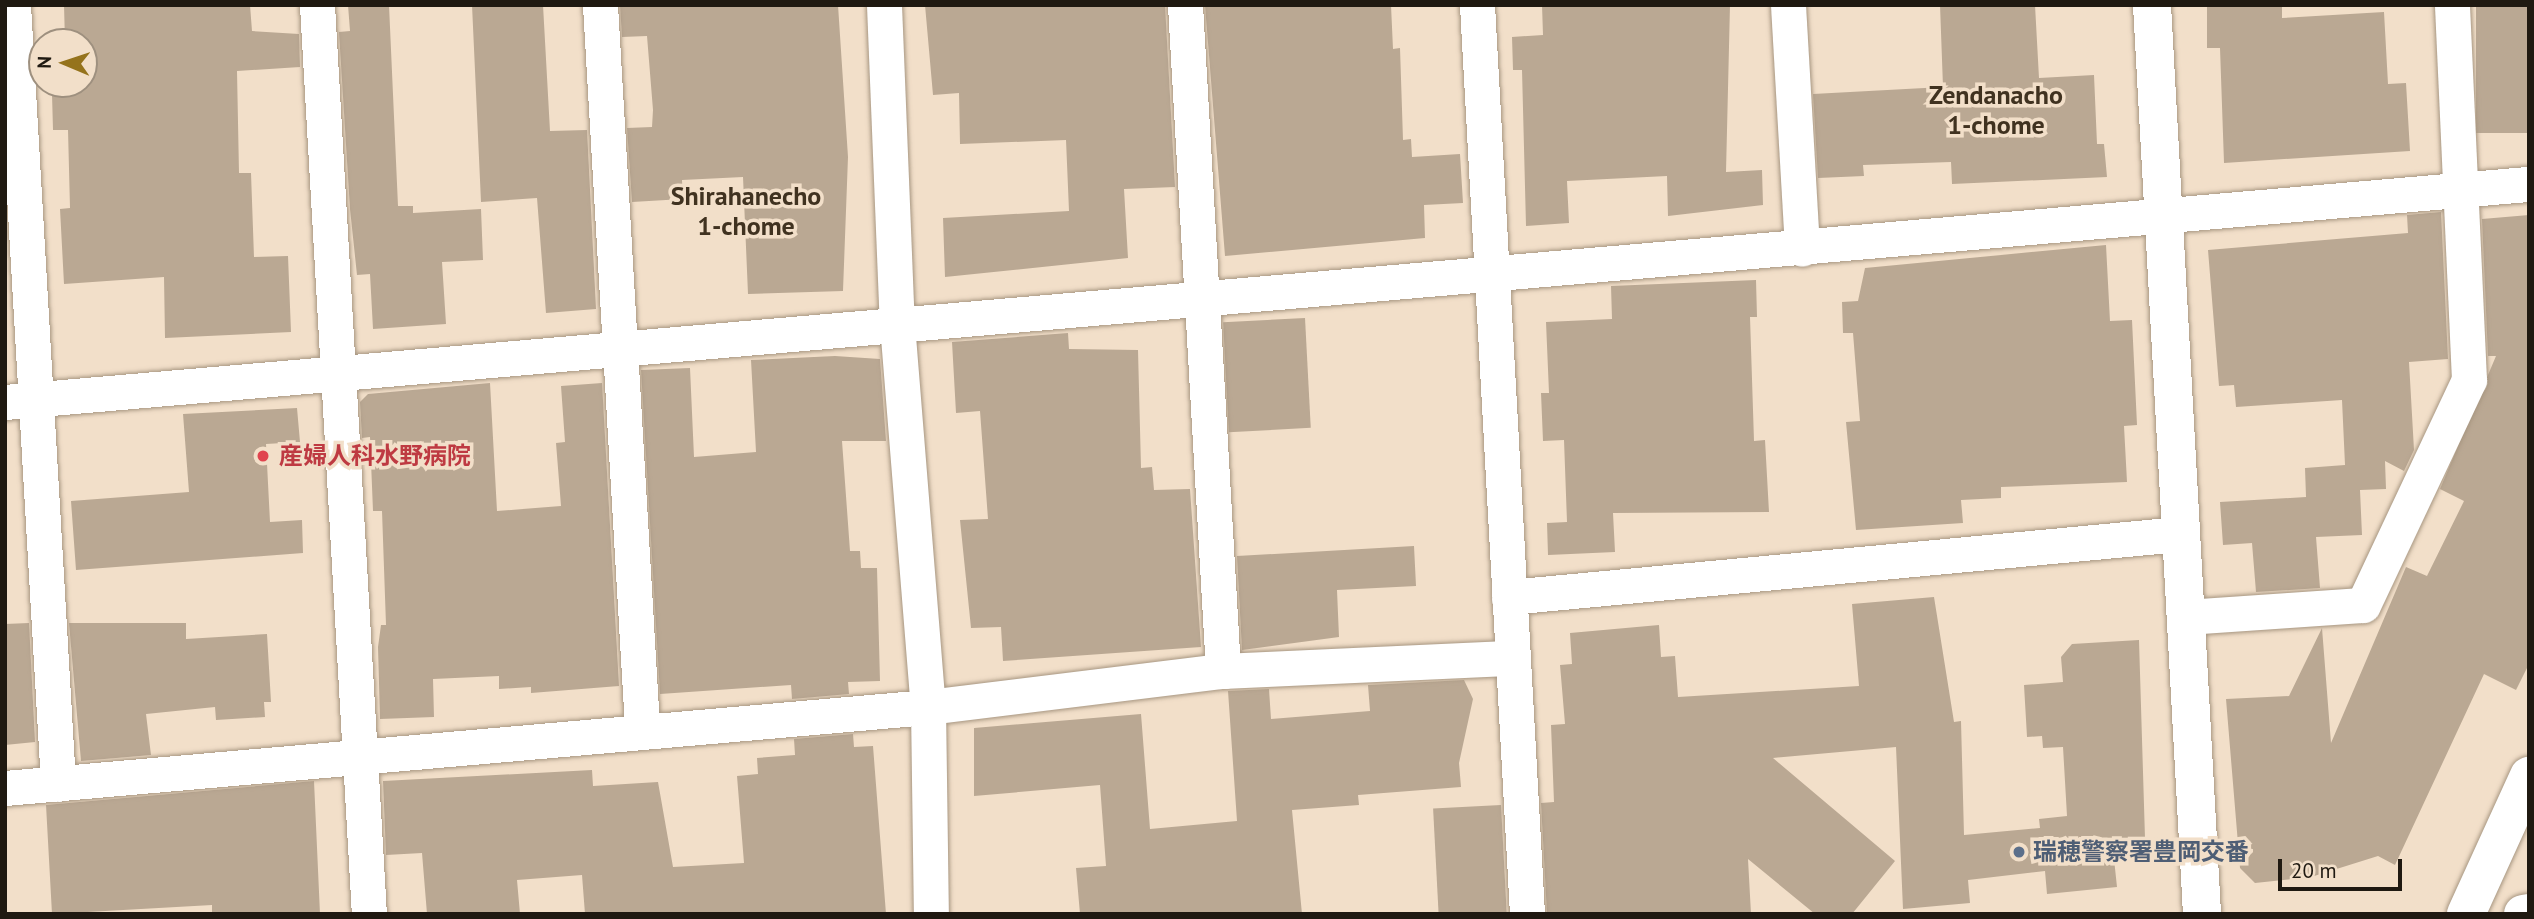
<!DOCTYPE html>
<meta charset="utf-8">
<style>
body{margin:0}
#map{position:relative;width:2534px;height:919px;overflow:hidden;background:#f2dfc9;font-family:"PT Sans","Noto Sans JP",sans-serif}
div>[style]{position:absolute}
.building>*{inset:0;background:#baa893;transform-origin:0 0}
.roads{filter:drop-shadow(0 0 2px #a79681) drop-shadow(0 0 2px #a79681)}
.street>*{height:35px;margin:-17.5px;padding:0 17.5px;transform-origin:17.5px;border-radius:17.5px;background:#fff}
.secondary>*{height:38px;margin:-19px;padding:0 19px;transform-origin:19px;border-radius:19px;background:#fff}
.primary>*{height:38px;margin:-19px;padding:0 19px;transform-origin:19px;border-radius:19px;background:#fff}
.dots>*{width:19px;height:19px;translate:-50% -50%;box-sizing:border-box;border:4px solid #f2dfc9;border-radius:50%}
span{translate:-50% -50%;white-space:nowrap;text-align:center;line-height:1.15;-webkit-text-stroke:7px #f2dfc9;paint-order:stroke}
.health-label{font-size:24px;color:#be3a42;font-weight:700}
.left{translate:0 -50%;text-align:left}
.service-label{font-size:24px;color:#4e5e75;font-weight:700}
.neighbourhood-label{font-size:26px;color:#403220;font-weight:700}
.frame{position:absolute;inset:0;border:7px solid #1f1911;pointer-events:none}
.north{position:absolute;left:28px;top:28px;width:70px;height:70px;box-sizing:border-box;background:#f2dfc9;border:2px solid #9e907f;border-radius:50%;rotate:272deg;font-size:19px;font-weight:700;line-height:28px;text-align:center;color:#1f1911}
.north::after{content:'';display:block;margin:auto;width:24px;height:32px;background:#95731c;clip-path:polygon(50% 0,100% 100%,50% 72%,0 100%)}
.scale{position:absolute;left:2278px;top:859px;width:124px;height:32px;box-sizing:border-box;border:4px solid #1f1911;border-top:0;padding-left:9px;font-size:21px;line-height:24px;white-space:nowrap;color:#1f1911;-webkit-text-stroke:5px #f2dfc9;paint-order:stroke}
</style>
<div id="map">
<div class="building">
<i style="clip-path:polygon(64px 5px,250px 5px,252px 31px,299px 34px,300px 67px,237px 71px,239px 173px,251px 173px,254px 257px,288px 256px,291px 332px,165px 338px,164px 277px,64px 284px,60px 209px,70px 208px,68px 130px,53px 130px,52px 94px,66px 94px,66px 84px,84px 84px,84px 42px,65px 42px)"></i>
<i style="clip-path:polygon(348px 5px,389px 5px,398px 206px,413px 206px,413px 213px,481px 209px,483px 260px,442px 262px,446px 324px,373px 329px,370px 274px,357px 275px,350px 209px,339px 32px,350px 31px)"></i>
<i style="clip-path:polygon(472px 5px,543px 5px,550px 131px,587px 130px,596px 309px,546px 313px,537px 198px,481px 202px)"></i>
<i style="clip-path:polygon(620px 5px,838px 5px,848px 157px,843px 291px,748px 294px,743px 177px,682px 180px,683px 199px,632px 202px,627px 128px,652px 127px,653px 110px,647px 36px,622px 37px)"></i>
<i style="clip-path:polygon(925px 5px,1165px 5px,1175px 187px,1124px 189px,1128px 258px,945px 277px,943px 218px,1069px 211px,1066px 140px,960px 144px,959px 93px,933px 95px)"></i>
<i style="clip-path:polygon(1205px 5px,1391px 5px,1393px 49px,1400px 48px,1403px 140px,1411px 139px,1412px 157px,1460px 154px,1463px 203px,1424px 205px,1425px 238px,1225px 256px)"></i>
<i style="clip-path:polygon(1542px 5px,1730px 5px,1726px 172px,1762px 170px,1763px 205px,1668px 216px,1667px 176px,1567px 181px,1569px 223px,1526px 226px,1522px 70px,1513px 70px,1512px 37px,1543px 35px)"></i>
<i style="clip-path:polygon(1940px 5px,2035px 5px,2039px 78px,2094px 75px,2097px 144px,2104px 144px,2107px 177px,1952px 184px,1951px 162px,1863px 165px,1864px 176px,1818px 178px,1813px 94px,1943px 87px)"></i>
<i style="clip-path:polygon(2207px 5px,2282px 5px,2282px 18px,2384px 12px,2388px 84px,2406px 83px,2410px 151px,2224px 163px,2220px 48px,2207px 48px)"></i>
<i style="left:2476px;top:5px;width:53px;height:128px"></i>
<i style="clip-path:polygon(2441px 212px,2448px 359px,2409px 362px,2414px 450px,2404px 471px,2385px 461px,2386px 489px,2360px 490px,2362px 535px,2316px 537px,2320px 588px,2256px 592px,2252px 543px,2223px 545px,2220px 502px,2306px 497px,2305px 468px,2345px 465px,2342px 400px,2236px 407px,2234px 385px,2219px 386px,2208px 250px,2408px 233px,2407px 215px)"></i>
<i style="clip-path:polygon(2529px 215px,2529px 664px,2516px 690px,2484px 674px,2395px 865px,2378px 856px,2311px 877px,2255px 883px,2240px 868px,2226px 699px,2289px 696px,2322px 628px,2331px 743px,2406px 567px,2427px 576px,2464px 501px,2440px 489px,2496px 356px,2488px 356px,2482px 219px)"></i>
<i style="clip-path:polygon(2106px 245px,2110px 321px,2132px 320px,2137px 425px,2124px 426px,2127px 482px,2001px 487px,2001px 498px,1961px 500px,1963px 523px,1856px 530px,1846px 422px,1860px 421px,1853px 333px,1843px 333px,1842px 302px,1858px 301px,1865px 268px)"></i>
<i style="clip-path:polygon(1756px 280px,1757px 317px,1750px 317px,1754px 441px,1765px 440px,1769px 512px,1613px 513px,1615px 552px,1548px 555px,1547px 523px,1567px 522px,1564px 440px,1543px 441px,1541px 393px,1549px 393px,1546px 322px,1612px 319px,1611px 286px)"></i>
<i style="left:1305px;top:318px;width:110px;height:82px;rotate:87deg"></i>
<i style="clip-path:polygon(1068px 333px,1069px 349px,1138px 350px,1141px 468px,1152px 467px,1154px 490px,1190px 489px,1201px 647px,1003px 661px,1001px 627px,971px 628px,960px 520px,988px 519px,980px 411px,956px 413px,952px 342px)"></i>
<i style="clip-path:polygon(835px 356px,880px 359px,886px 441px,842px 441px,850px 551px,860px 551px,861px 568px,877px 568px,880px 681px,848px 682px,849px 694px,792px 699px,791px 685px,660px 694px,641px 370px,690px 368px,694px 457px,756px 452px,751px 360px)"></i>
<i style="clip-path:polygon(490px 383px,497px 511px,561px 506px,556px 443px,565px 442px,561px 386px,602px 383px,619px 686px,531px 693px,531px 687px,499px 689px,499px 676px,433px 679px,434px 717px,380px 719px,378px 647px,381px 625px,386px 625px,382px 511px,373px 511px,370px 437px,362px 438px,360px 402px,368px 394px)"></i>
<i style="clip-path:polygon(297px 408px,300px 442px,266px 444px,270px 522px,302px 520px,303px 553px,76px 570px,71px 501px,189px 492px,183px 414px)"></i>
<i style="clip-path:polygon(1414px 546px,1416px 586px,1337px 590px,1339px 637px,1242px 650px,1237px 556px)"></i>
<i style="clip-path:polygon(1934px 597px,1954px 722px,1961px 721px,1964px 835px,2040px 828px,2039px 819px,2067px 816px,2063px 747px,2043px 748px,2042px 736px,2027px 737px,2024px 685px,2063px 682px,2061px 657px,2072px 644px,2139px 640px,2145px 838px,2112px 840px,2117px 887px,2047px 894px,2045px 871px,1968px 880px,1970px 903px,1903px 909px,1896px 747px,1773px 758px,1895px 861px,1852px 914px,1815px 914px,1748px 859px,1751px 914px,1547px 914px,1541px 803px,1554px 802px,1551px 725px,1565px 724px,1560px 665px,1572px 664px,1570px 633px,1659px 625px,1661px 657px,1675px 656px,1678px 697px,1859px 686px,1852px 604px)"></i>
<i style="clip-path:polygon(29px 623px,35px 742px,5px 745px,5px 624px)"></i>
<i style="clip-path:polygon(69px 623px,186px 623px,186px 639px,267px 634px,271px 702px,264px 702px,265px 717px,216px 720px,215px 707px,146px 714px,151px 755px,81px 761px)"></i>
<i style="clip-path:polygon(1464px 680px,1473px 699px,1459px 763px,1461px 787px,1358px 795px,1359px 805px,1292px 810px,1302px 914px,1080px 914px,1076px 868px,1106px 866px,1100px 785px,974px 796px,974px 728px,1141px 714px,1150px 829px,1237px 821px,1228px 691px,1269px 689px,1271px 719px,1370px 711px,1368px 685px)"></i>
<i style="clip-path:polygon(853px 734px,854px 747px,873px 746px,886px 914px,585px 914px,582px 875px,517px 880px,520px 914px,427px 914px,422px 853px,386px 855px,383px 781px,592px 770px,593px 786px,658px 782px,673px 867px,744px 863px,737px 776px,758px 774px,757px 758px,795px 755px,794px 739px)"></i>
<i style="clip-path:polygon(314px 781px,320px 914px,212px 914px,212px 905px,52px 914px,46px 805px)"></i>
<i style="left:1501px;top:805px;width:109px;height:68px;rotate:87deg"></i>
</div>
<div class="roads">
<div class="street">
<i style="left:13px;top:5px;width:780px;rotate:86.69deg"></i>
<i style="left:317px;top:5px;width:910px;rotate:86.73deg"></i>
<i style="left:600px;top:5px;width:723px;rotate:86.67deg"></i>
<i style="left:884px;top:5px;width:319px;rotate:87.7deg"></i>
<i style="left:897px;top:324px;width:384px;rotate:85.4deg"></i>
<i style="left:928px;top:707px;width:207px;rotate:89.2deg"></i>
<i style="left:1185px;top:5px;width:667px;rotate:86.73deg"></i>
<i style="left:1477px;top:5px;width:910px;rotate:86.85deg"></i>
<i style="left:1788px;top:5px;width:244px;rotate:86.7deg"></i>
<i style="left:5px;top:402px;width:2533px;rotate:-4.94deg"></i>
<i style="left:1509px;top:597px;width:673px;rotate:-5.37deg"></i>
<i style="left:2185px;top:617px;width:178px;rotate:-3.9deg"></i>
<i style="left:2363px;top:605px;width:249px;rotate:-64.8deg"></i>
<i style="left:2469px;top:380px;width:375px;rotate:-92.6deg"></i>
<i style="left:5px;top:788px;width:927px;rotate:-5.02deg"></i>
<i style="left:928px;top:707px;width:297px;rotate:-7deg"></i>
<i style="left:1223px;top:671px;width:289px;rotate:-2.6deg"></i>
</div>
<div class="secondary">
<i style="left:2152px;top:5px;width:910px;rotate:86.85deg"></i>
<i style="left:2466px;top:914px;width:152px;rotate:-65.5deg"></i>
</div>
<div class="primary">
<i style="left:2523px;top:914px;width:6px;rotate:-9deg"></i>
</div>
</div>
<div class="dots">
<i style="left:263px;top:456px;background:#e0444e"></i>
<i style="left:2019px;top:852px;background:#5c6f8a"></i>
</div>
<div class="health-label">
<span class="left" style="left:279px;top:456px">産婦人科水野病院</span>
</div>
<div class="service-label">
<span class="left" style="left:2033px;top:852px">瑞穂警察署豊岡交番</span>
</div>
<div class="neighbourhood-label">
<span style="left:1996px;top:110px">Zendanacho<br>1-chome</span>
<span style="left:746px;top:211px">Shirahanecho<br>1-chome</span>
</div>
<div class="frame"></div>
<div class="north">N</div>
<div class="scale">20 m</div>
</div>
